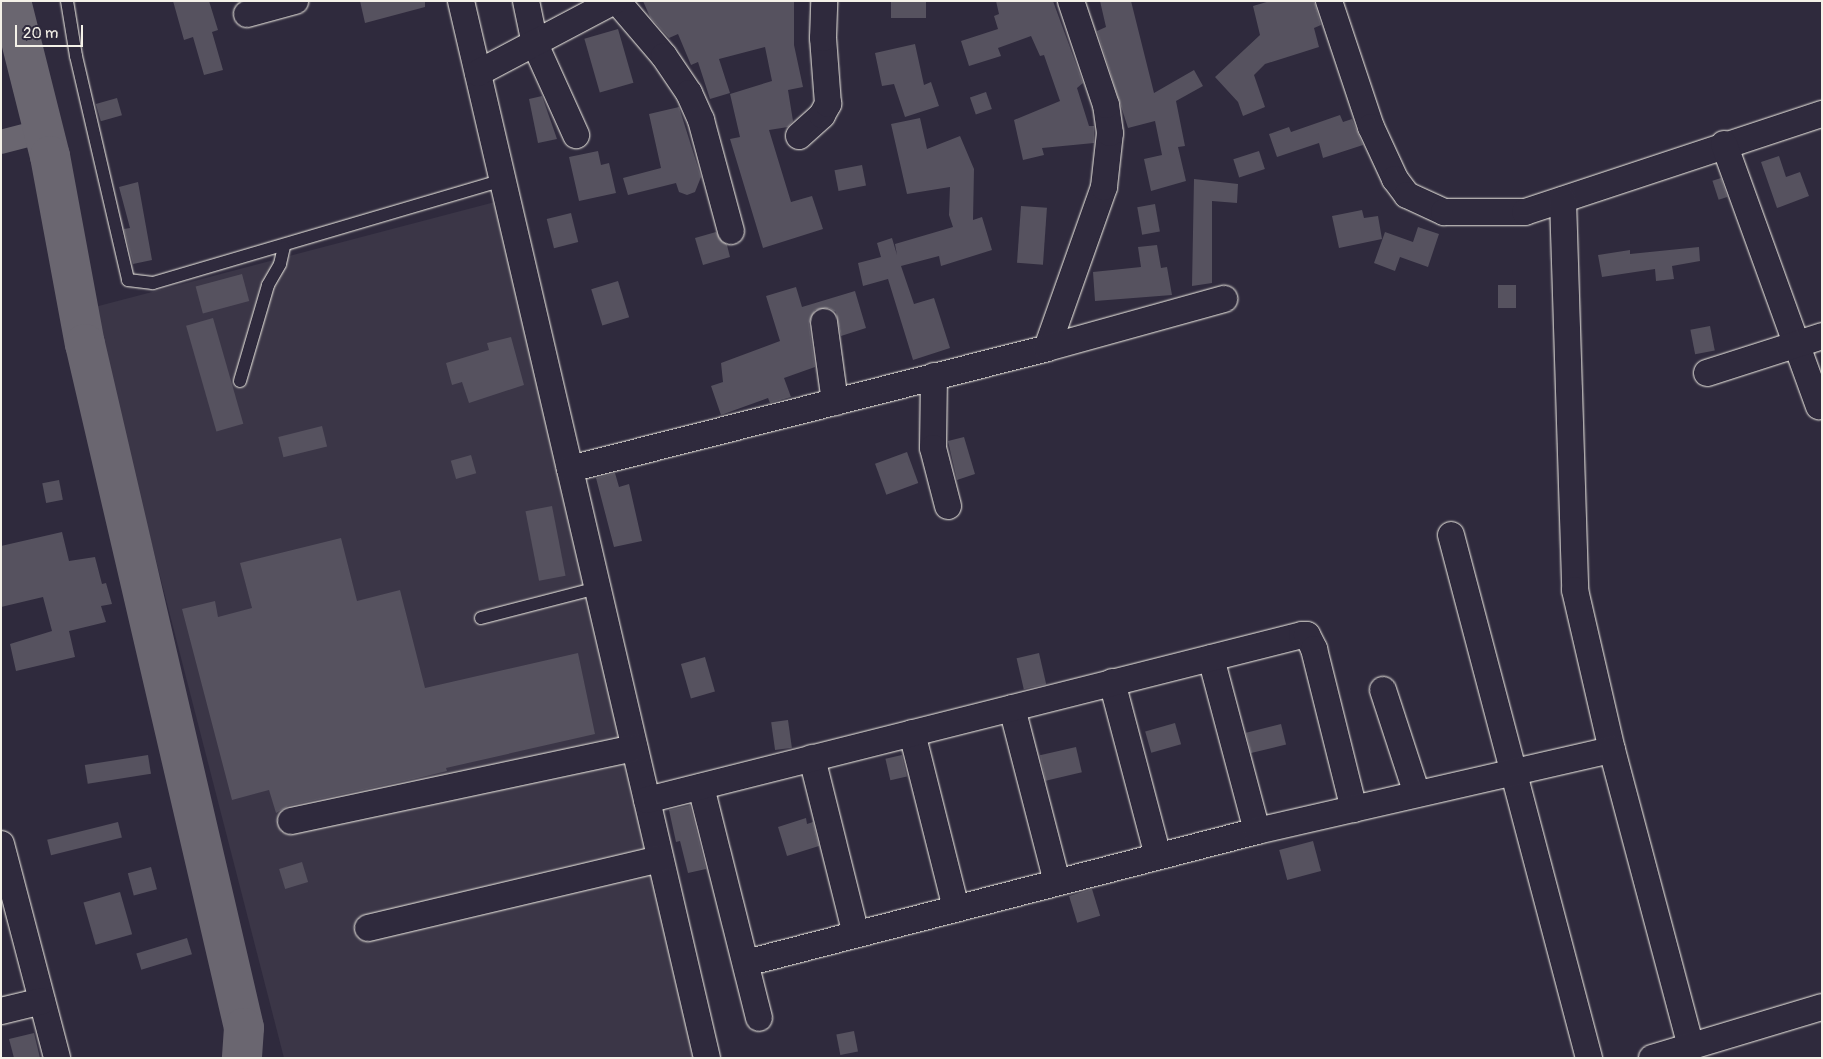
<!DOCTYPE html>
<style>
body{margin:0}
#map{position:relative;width:1823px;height:1059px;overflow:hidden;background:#2f2a3d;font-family:Pangolin,sans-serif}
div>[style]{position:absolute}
.built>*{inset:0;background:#3b3647}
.canal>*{height:24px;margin:-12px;padding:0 12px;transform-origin:12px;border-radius:12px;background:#6a6670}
.river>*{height:40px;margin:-20px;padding:0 20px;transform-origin:20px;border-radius:20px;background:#6a6670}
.building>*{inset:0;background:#56525f;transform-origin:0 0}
.roads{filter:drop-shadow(0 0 1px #f4f1e8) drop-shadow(0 0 1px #f4f1e8)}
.lane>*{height:12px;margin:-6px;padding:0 6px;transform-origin:6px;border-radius:6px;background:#2f2a3d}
.street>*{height:26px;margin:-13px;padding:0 13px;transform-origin:13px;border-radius:13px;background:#2f2a3d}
span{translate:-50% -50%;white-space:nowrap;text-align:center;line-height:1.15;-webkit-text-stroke:4px #2f2a3d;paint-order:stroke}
.frame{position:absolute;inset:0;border:2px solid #f4f1e8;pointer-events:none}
.scale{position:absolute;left:15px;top:25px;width:68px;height:22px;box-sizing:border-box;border:2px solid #f4f1e8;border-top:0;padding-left:6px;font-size:15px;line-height:18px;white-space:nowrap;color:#f4f1e8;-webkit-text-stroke:4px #2f2a3d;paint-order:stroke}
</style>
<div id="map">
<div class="built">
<i style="clip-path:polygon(495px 202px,693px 1058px,284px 1058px,91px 308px)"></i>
</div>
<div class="canal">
<i style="left:1px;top:142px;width:43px;rotate:-14.7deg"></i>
</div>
<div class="river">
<i style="left:11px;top:1px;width:160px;rotate:75.9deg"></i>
<i style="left:50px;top:156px;width:191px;rotate:79.5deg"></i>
<i style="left:85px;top:344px;width:702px;rotate:76.91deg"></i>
<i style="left:244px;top:1028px;width:30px;rotate:94deg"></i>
</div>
<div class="building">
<i style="clip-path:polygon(173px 1px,209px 1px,218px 30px,212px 32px,223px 70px,204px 75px,193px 37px,184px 40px)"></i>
<i style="clip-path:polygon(360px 1px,425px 1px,425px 7px,365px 23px)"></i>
<i style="clip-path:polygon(643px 1px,794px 1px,794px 45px,803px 87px,788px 90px,793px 121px,788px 127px,769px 130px,791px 202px,812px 196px,823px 229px,763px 248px,730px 139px,740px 137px,730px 94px,772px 81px,765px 47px,719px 59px,730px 93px,710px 99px,698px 62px,691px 65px,678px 34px,669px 38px,650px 17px)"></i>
<i style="left:891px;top:1px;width:35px;height:17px"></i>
<i style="clip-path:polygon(996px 1px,1053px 1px,1083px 83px,1077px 88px,1089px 126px,1094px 126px,1094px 143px,1042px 148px,1044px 155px,1023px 160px,1014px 120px,1060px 101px,1044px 55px,1040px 56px,1031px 36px,998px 48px,1001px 56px,969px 66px,961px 41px,998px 29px,994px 16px,999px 14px)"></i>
<i style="clip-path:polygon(1100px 1px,1131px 1px,1154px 93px,1194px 70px,1203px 86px,1176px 101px,1185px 146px,1178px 147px,1186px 181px,1151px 191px,1144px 159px,1162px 155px,1155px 121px,1128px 128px,1097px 31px,1106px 27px)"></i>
<i style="clip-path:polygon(1270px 1px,1314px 1px,1321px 25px,1314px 28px,1319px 47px,1265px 64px,1254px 75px,1265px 107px,1243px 116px,1238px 102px,1215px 77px,1260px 35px,1253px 6px)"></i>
<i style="left:618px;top:29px;width:56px;height:35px;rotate:74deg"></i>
<i style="clip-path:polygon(915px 44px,924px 85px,931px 82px,939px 106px,905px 117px,894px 84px,882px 86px,875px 53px)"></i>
<i style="left:986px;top:92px;width:18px;height:17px;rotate:71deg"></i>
<i style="clip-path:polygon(542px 96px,557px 139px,538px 143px,529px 99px)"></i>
<i style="left:117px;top:98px;width:18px;height:22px;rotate:74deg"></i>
<i style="clip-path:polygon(679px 107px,701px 177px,695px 192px,687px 195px,679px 192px,676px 183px,628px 195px,623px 178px,661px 168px,649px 114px)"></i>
<i style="clip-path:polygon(1340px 115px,1343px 122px,1352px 119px,1363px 145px,1323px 158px,1319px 143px,1277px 157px,1269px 134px,1289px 127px,1291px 132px)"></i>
<i style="clip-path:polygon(920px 118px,927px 149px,960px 136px,974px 169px,973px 220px,982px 217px,992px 250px,941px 266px,939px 256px,901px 266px,914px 304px,934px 298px,950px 348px,913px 360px,888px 279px,863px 286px,858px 263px,881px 257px,877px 243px,892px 238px,897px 255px,895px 244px,953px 227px,949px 215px,950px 187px,907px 194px,891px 124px)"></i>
<i style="clip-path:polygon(598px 151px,601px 165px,609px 163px,616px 193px,579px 201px,569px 157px)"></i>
<i style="left:1259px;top:151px;width:19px;height:27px;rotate:72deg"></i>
<i style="clip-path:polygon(1779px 156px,1786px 177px,1800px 172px,1809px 196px,1777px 208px,1761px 162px)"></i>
<i style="left:862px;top:165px;width:21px;height:28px;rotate:79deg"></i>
<i style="left:1721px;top:178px;width:20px;height:9px;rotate:72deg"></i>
<i style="clip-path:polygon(1194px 179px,1238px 184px,1237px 203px,1212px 201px,1212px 283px,1192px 286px)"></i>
<i style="clip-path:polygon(138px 182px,152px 260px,133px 264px,124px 229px,130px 228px,119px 187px)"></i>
<i style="left:1155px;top:204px;width:28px;height:18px;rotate:80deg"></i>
<i style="left:1021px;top:206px;width:26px;height:57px;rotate:4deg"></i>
<i style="clip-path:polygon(1362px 210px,1364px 218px,1378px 216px,1382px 239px,1339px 248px,1332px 216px)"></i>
<i style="left:571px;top:213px;width:30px;height:25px;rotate:76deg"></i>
<i style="clip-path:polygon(1418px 227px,1439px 234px,1428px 267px,1400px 257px,1395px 271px,1374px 263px,1385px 232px,1413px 242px)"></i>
<i style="clip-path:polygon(716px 232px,727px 245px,730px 257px,703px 265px,695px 238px)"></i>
<i style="clip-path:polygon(1157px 245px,1161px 268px,1167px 267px,1172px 295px,1095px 301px,1093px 272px,1141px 267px,1138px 247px)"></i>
<i style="clip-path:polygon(1699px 247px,1700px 261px,1672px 266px,1674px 279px,1656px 281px,1655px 269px,1602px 277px,1598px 255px,1630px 250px,1630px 254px)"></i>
<i style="left:242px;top:274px;width:28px;height:48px;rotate:75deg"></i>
<i style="left:618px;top:281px;width:38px;height:28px;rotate:73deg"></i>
<i style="left:1498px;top:285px;width:18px;height:23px"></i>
<i style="clip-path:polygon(796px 287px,802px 307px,855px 291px,866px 328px,841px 336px,836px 312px,829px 308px,815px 310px,809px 324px,815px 367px,784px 378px,791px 397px,770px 403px,768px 398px,721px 415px,711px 386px,723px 382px,721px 363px,780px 341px,766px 296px)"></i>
<i style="left:213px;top:318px;width:110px;height:28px;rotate:74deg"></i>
<i style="left:1710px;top:326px;width:25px;height:20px;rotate:79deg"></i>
<i style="clip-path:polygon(511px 337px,524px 385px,469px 403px,462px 382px,452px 385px,446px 363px,489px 350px,487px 343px)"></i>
<i style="left:322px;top:426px;width:21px;height:45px;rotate:76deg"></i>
<i style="clip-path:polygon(964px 437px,975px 474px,957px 480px,948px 441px)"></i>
<i style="left:907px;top:452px;width:33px;height:34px;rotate:70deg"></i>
<i style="left:471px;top:455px;width:19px;height:21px;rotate:74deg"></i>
<i style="clip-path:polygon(615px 473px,619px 487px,629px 484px,642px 541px,614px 547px,596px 478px)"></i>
<i style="left:59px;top:480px;width:20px;height:17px;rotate:79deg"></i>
<i style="left:552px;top:506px;width:71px;height:27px;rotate:79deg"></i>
<i style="clip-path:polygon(62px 532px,69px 561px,95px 557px,102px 584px,106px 583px,112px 604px,101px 606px,106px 622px,69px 631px,75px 657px,16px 671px,10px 644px,52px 631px,43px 597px,1px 607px,1px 546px)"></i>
<i style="clip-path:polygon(341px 538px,357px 601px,400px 590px,425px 688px,578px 653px,595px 734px,446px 768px,447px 771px,414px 779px,288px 806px,276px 813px,269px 790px,232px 800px,182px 609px,215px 601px,218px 617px,252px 608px,240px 563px)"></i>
<i style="left:1039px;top:653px;width:32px;height:23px;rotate:77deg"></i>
<i style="left:705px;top:657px;width:36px;height:25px;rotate:74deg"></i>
<i style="left:788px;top:720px;width:28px;height:17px;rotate:82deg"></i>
<i style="left:1175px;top:723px;width:22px;height:31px;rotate:74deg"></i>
<i style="left:1281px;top:724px;width:21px;height:36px;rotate:76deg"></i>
<i style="left:1076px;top:747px;width:26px;height:37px;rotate:77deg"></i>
<i style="left:148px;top:755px;width:19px;height:64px;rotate:81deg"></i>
<i style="left:902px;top:755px;width:22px;height:17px;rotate:77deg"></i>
<i style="clip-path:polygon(690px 805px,706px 869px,688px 873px,680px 841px,676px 842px,669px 810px)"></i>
<i style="clip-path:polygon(806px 818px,807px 824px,813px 822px,819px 846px,787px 856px,778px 827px)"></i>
<i style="left:118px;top:822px;width:16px;height:73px;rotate:76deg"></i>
<i style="left:1313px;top:841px;width:31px;height:35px;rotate:75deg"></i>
<i style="left:302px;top:862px;width:21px;height:24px;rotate:73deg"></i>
<i style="left:151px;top:867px;width:23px;height:24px;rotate:75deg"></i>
<i style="left:1092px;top:889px;width:28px;height:24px;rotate:73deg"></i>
<i style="left:120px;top:892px;width:44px;height:38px;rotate:74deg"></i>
<i style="left:187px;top:938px;width:17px;height:53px;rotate:73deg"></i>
<i style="left:854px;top:1031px;width:21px;height:18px;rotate:79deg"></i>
<i style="clip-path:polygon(34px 1033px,40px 1058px,14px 1058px,9px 1039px)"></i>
</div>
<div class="roads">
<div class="lane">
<i style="left:67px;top:1px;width:56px;rotate:80.7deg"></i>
<i style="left:76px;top:56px;width:230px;rotate:76.9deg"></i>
<i style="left:128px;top:280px;width:25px;rotate:7deg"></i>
<i style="left:153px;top:283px;width:365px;rotate:-16.4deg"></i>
<i style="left:240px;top:381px;width:100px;rotate:-73.7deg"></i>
<i style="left:268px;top:285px;width:24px;rotate:-60deg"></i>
<i style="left:280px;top:264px;width:17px;rotate:-77deg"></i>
<i style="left:481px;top:618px;width:120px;rotate:-14.5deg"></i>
</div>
<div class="street">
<i style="left:461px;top:1px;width:1085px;rotate:76.9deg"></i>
<i style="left:526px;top:1px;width:44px;rotate:78.2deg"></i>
<i style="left:535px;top:44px;width:100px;rotate:65.7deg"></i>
<i style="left:617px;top:1px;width:72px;rotate:49.5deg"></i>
<i style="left:664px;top:56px;width:45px;rotate:56deg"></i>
<i style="left:689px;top:93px;width:30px;rotate:66deg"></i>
<i style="left:701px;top:120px;width:115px;rotate:74.9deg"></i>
<i style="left:1329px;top:1px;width:133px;rotate:71.6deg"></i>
<i style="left:1371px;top:127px;width:57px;rotate:65.2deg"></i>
<i style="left:1395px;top:179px;width:20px;rotate:53deg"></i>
<i style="left:1407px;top:195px;width:41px;rotate:24.7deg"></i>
<i style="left:1444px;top:212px;width:81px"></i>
<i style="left:1525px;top:212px;width:313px;rotate:-18.3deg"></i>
<i style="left:247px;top:14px;width:50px;rotate:-15.2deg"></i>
<i style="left:478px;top:73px;width:154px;rotate:-27.9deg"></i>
<i style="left:799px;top:136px;width:31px;rotate:-42deg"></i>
<i style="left:822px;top:115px;width:13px;rotate:-61deg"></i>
<i style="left:828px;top:104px;width:66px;rotate:-94.3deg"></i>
<i style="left:823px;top:38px;width:37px;rotate:-88deg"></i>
<i style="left:1724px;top:144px;width:279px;rotate:70.1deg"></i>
<i style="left:1563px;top:200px;width:390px;rotate:88.2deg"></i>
<i style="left:1575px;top:590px;width:164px;rotate:77deg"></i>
<i style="left:824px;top:322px;width:81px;rotate:82.2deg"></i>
<i style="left:1047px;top:348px;width:171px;rotate:-70.5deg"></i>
<i style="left:1104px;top:187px;width:54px;rotate:-83.7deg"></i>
<i style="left:1110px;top:133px;width:28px;rotate:-98deg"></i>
<i style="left:1106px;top:105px;width:110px;rotate:-108.6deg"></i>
<i style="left:1707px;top:373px;width:121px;rotate:-17.8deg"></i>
<i style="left:934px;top:376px;width:72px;rotate:90.8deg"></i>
<i style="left:933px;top:448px;width:60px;rotate:75.5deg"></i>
<i style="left:570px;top:469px;width:492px;rotate:-14.2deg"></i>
<i style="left:1047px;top:348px;width:184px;rotate:-15.5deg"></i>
<i style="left:1451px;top:535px;width:541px;rotate:75.22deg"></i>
<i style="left:1211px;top:658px;width:179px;rotate:75.1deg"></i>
<i style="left:1112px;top:682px;width:180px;rotate:75.2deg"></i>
<i style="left:1383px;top:690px;width:109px;rotate:71.9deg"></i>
<i style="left:1012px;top:708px;width:180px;rotate:75.5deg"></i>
<i style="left:912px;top:733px;width:180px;rotate:75.9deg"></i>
<i style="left:812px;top:758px;width:181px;rotate:76deg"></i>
<i style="left:701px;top:787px;width:238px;rotate:75.9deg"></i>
<i style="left:647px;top:800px;width:675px;rotate:-14.14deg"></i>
<i style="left:1302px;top:635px;width:5px"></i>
<i style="left:1307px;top:635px;width:16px;rotate:63deg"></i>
<i style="left:1314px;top:649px;width:165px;rotate:76deg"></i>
<i style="left:291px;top:821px;width:351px;rotate:-12deg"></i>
<i style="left:1px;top:844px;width:221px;rotate:75.3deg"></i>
<i style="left:368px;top:928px;width:300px;rotate:-13.3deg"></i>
<i style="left:746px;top:963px;width:528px;rotate:-14.48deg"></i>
<i style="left:1257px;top:831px;width:364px;rotate:-12.9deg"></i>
<i style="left:1612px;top:750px;width:306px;rotate:75.1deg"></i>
<i style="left:1px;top:1011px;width:42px;rotate:-13.7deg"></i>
<i style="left:1652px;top:1058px;width:177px;rotate:-16.7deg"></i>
</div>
</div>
<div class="frame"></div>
<div class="scale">20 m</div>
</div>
